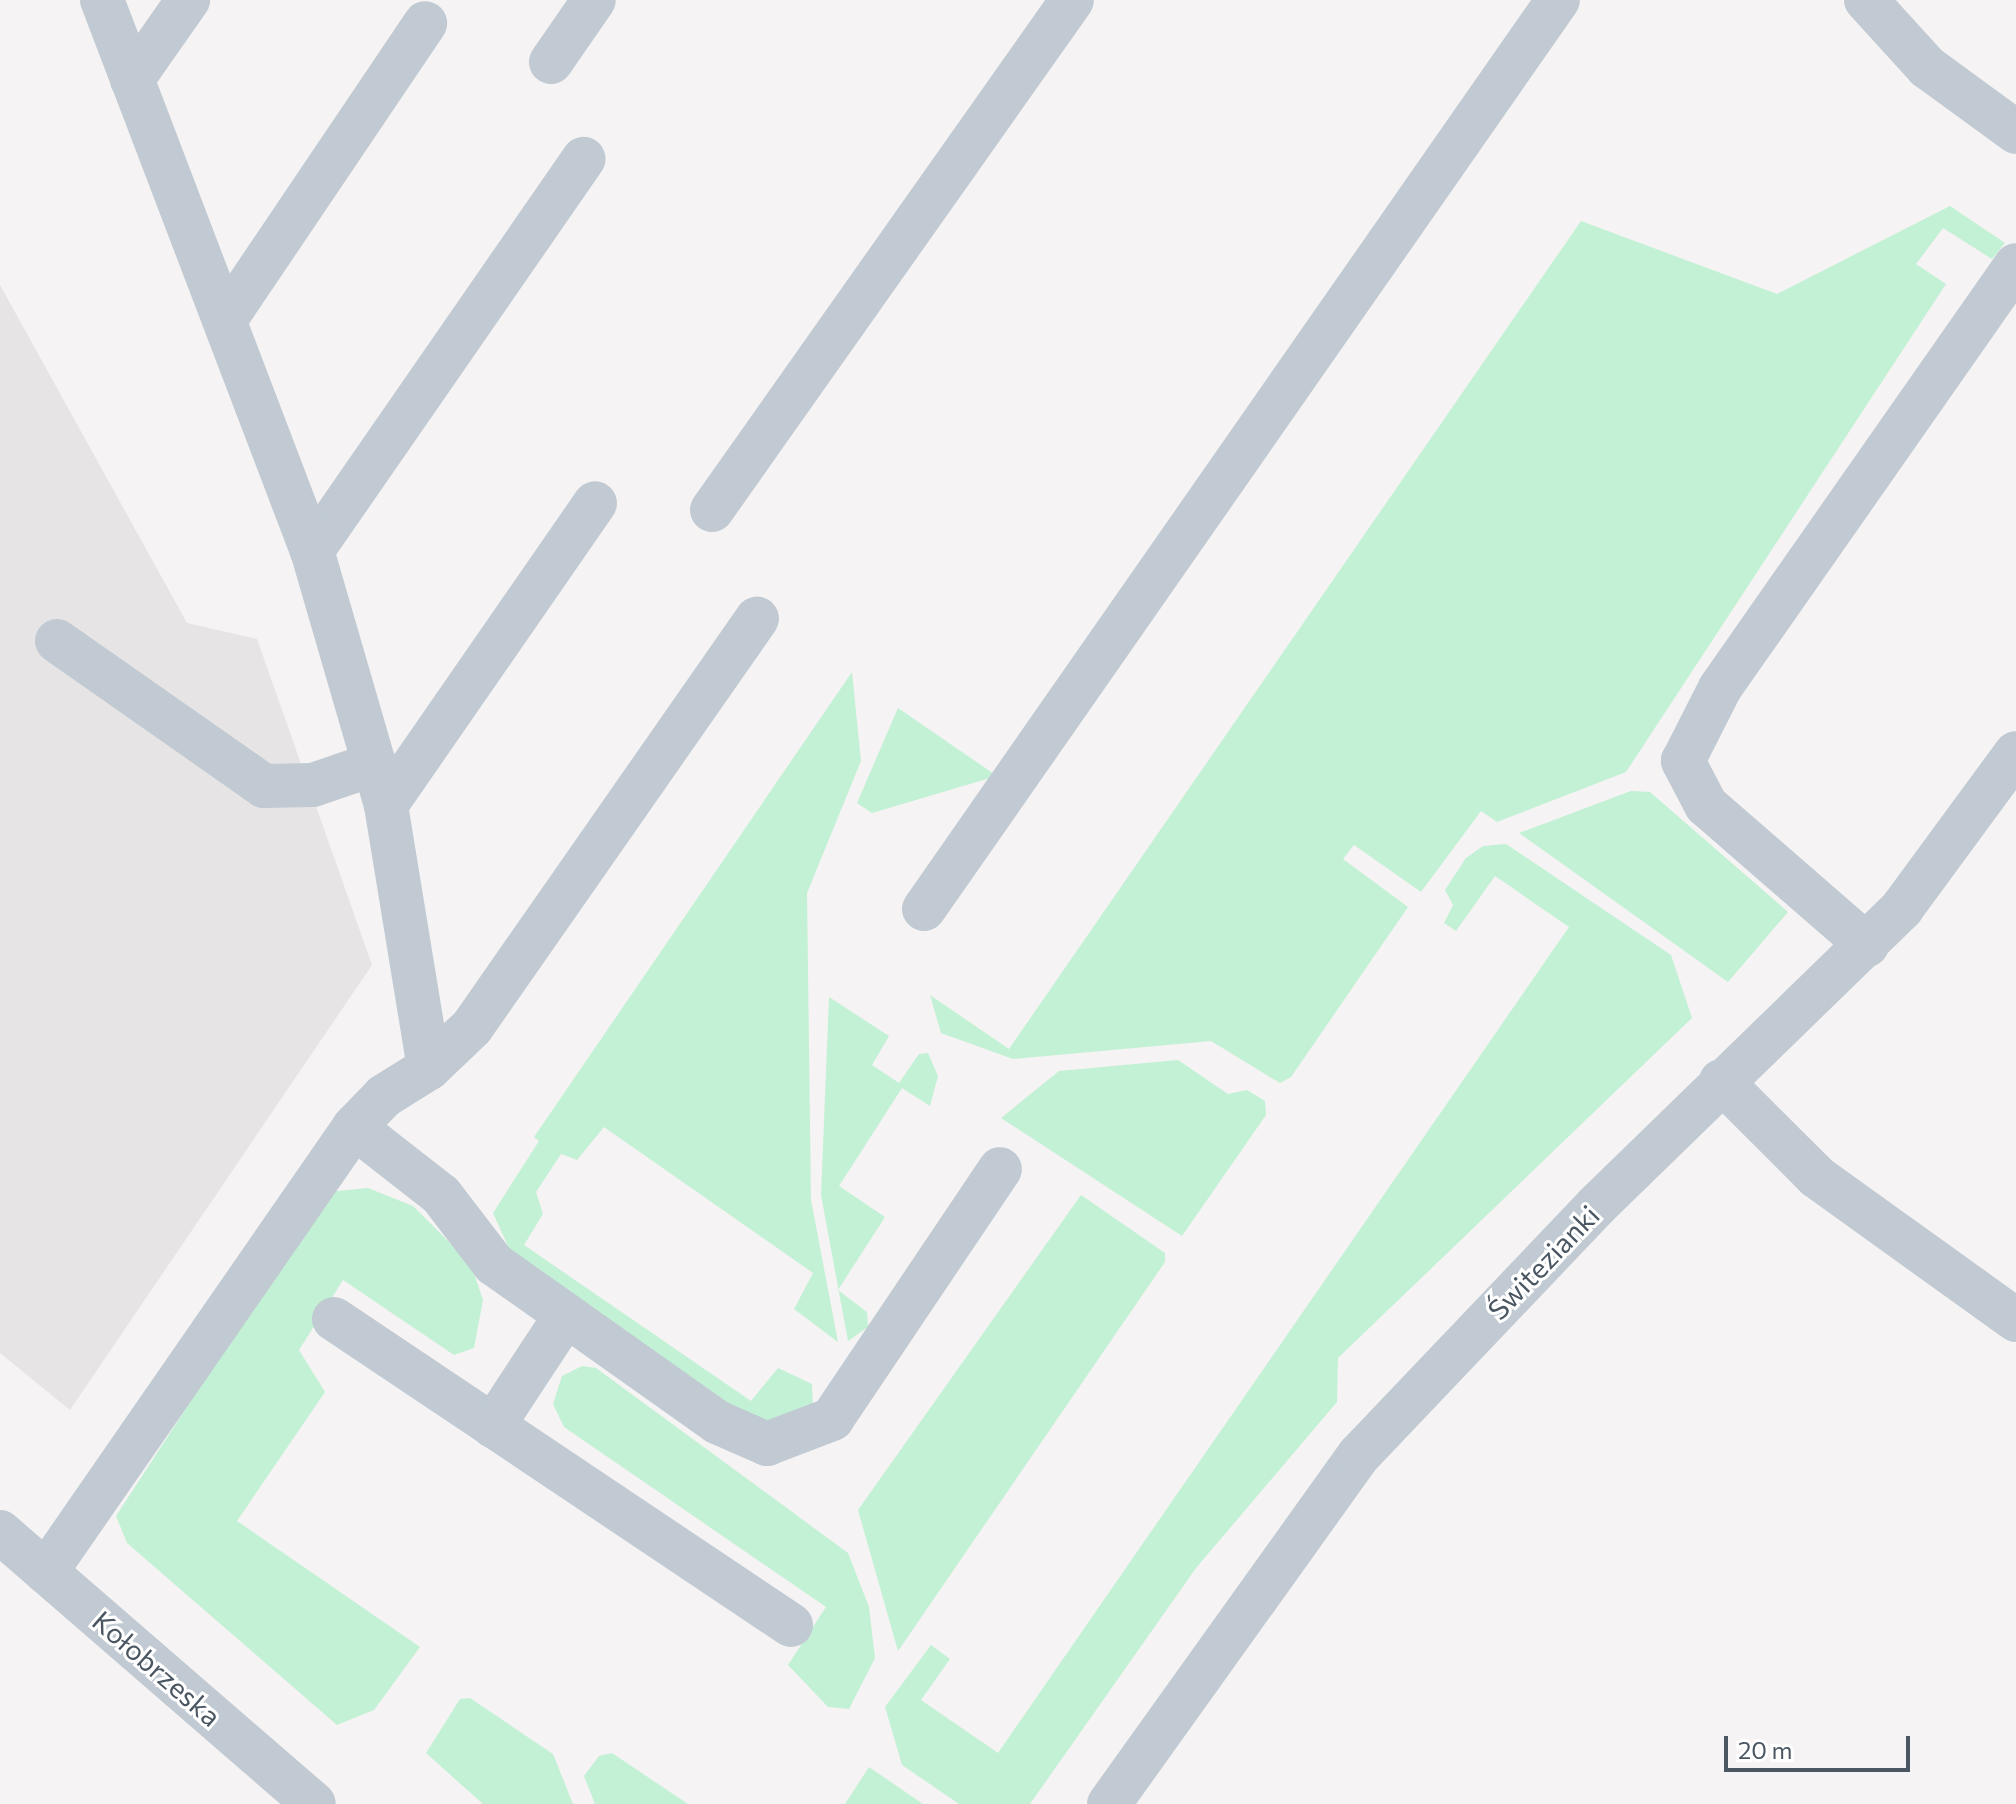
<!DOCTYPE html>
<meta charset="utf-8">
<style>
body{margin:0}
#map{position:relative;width:2016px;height:1804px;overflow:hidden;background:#f5f3f3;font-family:Commissioner,sans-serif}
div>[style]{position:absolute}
.education>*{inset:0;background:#e6e4e5}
.green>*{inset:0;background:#c3f1d5}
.minor>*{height:44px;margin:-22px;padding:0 22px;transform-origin:22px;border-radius:22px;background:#c1cad2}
span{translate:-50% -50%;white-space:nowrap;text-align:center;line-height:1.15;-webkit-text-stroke:6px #fff;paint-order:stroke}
.street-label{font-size:28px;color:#4a5661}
.scale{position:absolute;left:1724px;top:1736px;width:186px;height:36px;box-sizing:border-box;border:4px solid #4a5661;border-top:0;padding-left:10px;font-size:24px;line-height:28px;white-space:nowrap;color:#4a5661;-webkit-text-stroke:6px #fff;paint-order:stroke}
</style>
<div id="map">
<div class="education">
<i style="clip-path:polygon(0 285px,187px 623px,257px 639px,372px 965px,70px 1410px,0 1353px)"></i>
</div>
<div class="green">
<i style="clip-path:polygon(1950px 206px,2005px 243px,1992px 259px,1943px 228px,1916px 264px,1946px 284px,1626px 772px,1497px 822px,1481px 811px,1421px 892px,1354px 845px,1343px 859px,1408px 907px,1291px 1077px,1280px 1083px,1211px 1041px,1013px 1059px,941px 1033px,930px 995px,1009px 1049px,1581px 221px,1777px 294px)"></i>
<i style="clip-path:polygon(852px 672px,861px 761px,807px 893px,811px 1200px,838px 1342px,794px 1309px,813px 1273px,604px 1127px,577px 1160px,561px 1154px,536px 1192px,543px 1214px,524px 1245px,751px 1401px,778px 1368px,812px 1384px,813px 1409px,756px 1424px,512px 1255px,493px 1213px,539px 1141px,534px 1137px)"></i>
<i style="clip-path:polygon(898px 708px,997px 776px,872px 813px,857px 803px)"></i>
<i style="clip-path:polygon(1631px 791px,1650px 792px,1788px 912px,1728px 982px,1519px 833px)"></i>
<i style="clip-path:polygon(1506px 844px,1671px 955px,1692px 1018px,1338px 1358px,1337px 1402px,1196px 1568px,1030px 1804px,959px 1804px,902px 1765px,885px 1707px,931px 1645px,950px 1659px,921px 1700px,998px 1753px,1569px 927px,1495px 876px,1456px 931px,1444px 923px,1453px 905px,1445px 890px,1466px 858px,1483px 846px)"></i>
<i style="clip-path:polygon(829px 997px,889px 1036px,872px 1065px,899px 1083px,919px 1054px,928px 1053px,938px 1076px,930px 1106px,902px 1088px,839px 1186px,885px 1217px,838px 1290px,867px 1312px,868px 1327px,848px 1341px,821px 1195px)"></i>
<i style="clip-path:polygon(1178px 1060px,1228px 1094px,1247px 1090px,1265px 1101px,1266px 1115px,1182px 1236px,1001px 1118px,1059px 1071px)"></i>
<i style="clip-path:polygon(368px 1188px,413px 1206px,471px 1264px,483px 1300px,474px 1348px,454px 1355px,343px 1280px,299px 1350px,325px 1392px,237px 1521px,420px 1647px,374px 1710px,337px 1725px,127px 1543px,116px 1516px,327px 1192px)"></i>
<i style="clip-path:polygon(1081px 1195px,1165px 1253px,1165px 1262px,898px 1651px,858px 1510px)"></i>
<i style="clip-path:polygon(582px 1366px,596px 1368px,848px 1553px,869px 1607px,875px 1658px,849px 1709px,828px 1707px,788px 1665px,826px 1607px,564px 1427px,553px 1404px,562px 1376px)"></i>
<i style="clip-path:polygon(470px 1698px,553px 1754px,573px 1804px,483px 1804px,426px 1753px,460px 1699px)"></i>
<i style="clip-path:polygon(612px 1753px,688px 1804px,595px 1804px,584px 1776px,599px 1756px)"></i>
<i style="clip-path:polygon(869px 1767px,923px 1804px,845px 1804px)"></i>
</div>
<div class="minor">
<i style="left:1866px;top:0;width:91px;rotate:47.7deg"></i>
<i style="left:1927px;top:67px;width:110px;rotate:36.1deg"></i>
<i style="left:551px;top:62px;width:75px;rotate:-55.3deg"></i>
<i style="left:132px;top:80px;width:98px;rotate:-55deg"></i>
<i style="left:225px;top:320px;width:358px;rotate:-56deg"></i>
<i style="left:712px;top:510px;width:624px;rotate:-54.78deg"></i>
<i style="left:312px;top:551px;width:477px;rotate:-55.3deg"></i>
<i style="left:57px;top:641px;width:253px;rotate:35deg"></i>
<i style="left:264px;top:786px;width:49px;rotate:-1.2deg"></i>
<i style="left:313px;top:785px;width:65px;rotate:-19deg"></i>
<i style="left:386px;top:805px;width:367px;rotate:-55.3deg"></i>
<i style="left:924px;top:909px;width:1108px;rotate:-55.11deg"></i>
<i style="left:1867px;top:945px;width:213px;rotate:-139deg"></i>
<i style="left:1706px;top:805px;width:50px;rotate:-117.6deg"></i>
<i style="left:1683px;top:761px;width:82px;rotate:-63.1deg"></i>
<i style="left:1720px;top:688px;width:516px;rotate:-55.02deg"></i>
<i style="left:429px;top:1068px;width:59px;rotate:-43.6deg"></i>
<i style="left:472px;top:1027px;width:498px;rotate:-55.1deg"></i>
<i style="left:1721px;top:1081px;width:136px;rotate:45deg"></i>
<i style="left:1817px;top:1177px;width:245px;rotate:35.7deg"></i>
<i style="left:354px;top:1127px;width:110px;rotate:38deg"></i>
<i style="left:441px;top:1195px;width:87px;rotate:52.5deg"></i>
<i style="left:494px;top:1264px;width:273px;rotate:35.3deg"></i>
<i style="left:717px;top:1422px;width:55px;rotate:23.7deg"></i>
<i style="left:767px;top:1444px;width:70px;rotate:-21deg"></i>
<i style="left:832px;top:1419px;width:301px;rotate:-56.1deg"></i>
<i style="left:334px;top:1319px;width:550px;rotate:33.81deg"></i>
<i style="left:493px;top:1426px;width:133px;rotate:-56.7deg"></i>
<i style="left:0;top:1532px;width:415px;rotate:40.9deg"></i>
<i style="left:46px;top:1572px;width:541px;rotate:-55.31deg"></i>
<i style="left:354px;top:1127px;width:43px;rotate:-45.9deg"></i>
<i style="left:384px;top:1096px;width:53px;rotate:-31.9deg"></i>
<i style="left:429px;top:1068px;width:266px;rotate:-99.3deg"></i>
<i style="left:386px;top:805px;width:265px;rotate:-106.2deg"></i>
<i style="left:312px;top:551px;width:590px;rotate:-110.86deg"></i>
<i style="left:1109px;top:1804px;width:429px;rotate:-54.4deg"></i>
<i style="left:1359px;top:1455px;width:344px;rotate:-46.4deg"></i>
<i style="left:1596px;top:1206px;width:427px;rotate:-44.2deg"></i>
<i style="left:1902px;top:908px;width:192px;rotate:-53.7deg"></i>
</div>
<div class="street-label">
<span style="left:1543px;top:1262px;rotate:-46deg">Świtezianki</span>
<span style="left:157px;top:1668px;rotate:41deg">Kołobrzeska</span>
</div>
<div class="scale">20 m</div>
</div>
